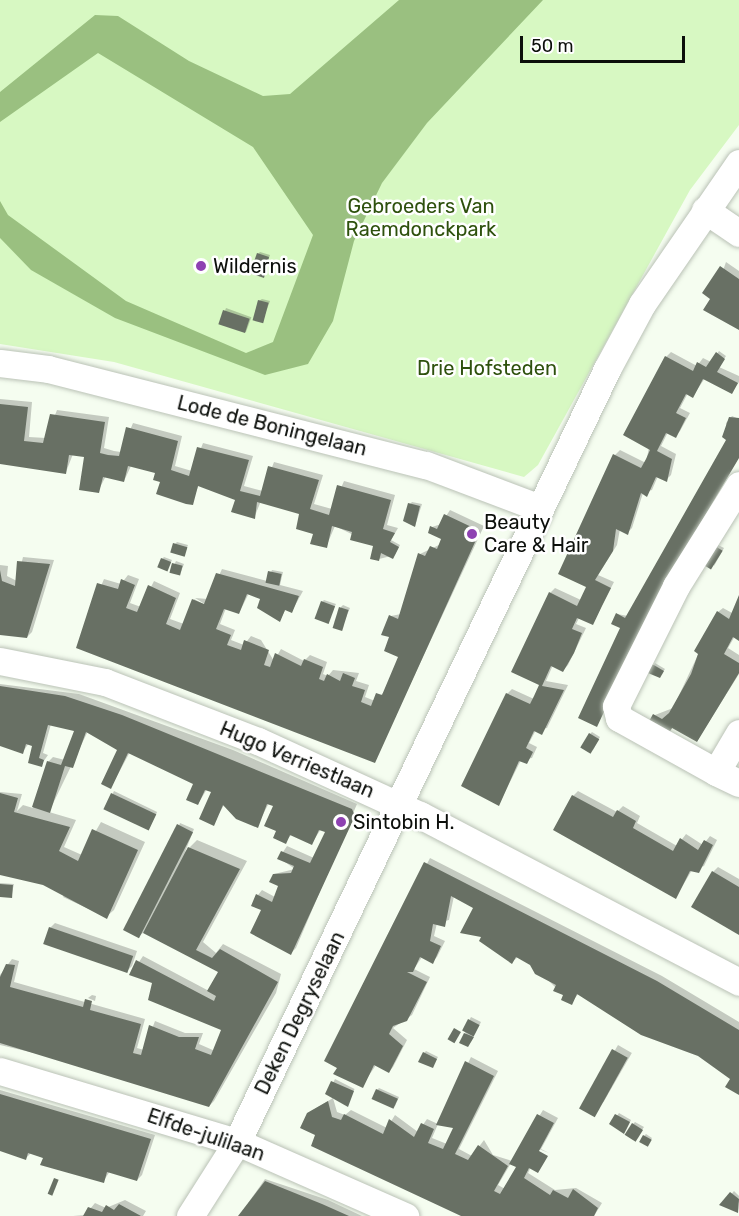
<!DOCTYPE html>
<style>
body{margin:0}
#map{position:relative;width:739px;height:1216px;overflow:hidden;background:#f5fdf0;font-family:Rubik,sans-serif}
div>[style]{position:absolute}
.green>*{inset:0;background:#d7f8c2}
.water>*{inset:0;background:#9ac080}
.shadow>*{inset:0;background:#0003;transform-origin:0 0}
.building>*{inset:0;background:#687064;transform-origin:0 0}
.roads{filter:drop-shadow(0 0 2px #bac2b6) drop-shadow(0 0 2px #bac2b6)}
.minor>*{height:27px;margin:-13.5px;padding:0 13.5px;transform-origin:13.5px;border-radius:13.5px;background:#fff}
.dots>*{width:16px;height:16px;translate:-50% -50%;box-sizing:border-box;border:3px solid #fff;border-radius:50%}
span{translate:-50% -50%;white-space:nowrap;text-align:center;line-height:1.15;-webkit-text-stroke:5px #fff;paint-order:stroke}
.park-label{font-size:20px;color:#2e510d}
.poi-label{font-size:20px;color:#0c0f0b}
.left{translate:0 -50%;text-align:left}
.street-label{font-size:20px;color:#0c0f0b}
.scale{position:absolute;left:520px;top:36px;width:165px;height:27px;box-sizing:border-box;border:3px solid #0c0f0b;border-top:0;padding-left:8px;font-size:18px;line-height:21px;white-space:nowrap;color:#0c0f0b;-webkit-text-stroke:4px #fff;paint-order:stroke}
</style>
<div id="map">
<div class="green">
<i style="clip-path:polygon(0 0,739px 0,739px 125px,690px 190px,538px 465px,524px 477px,114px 362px,0 344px)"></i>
</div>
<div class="water">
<i style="clip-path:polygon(399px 0,543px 0,427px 123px,382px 183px,354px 241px,333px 321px,308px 364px,265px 375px,115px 318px,31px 270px,0 238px,0 201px,8px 215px,126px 301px,246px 353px,273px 342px,313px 235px,253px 147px,98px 53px,0 122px,0 92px,95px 15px,118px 16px,189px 61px,263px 96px,290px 94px)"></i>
</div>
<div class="shadow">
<i style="clip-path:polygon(260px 252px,270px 255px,263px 276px,258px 254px)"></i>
<i style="clip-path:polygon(726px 262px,739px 271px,739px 329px,713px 299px)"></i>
<i style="clip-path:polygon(262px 299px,270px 301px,262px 322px,259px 301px)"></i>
<i style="left:226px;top:308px;width:27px;height:16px;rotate:20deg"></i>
<i style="clip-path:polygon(719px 351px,726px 356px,719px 367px,739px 376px,739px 382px,731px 393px,705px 378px,693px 396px,688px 393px,680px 408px,690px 413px,680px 431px,675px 436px,668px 432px,661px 446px,676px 454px,671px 475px,666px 480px,658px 476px,652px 490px,643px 493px,632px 528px,627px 533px,620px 529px,617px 545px,598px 575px,614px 582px,593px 623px,579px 618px,576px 624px,586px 628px,568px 665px,563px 670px,553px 665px,546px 681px,568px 685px,547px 728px,536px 730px,529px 743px,537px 747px,532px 758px,521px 760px,499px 804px,507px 694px,512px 689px,534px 699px,541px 684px,550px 593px,555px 588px,581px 600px,588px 586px,560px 573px,615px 455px,620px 450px,646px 463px,666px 357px,671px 352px,697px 366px,703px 358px,711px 362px)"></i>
<i style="clip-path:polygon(0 399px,32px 402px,29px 437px,46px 438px,57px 410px,109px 417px,104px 448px,114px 451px,121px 452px,133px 423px,182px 436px,175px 466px,192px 471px,203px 443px,253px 456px,244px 486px,263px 491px,274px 462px,323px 475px,314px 504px,332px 509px,344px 481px,395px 495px,387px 525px,398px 528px,391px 540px,400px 545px,395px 555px,379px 559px,374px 545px,335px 526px,326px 547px,301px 513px,261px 501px,254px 518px,236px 499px,199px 484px,192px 503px,156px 472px,131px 466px,124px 481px,106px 476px,98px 491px,86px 456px,73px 454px,66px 472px,0 463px)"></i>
<i style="clip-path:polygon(732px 416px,739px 419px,739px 457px,660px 592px,597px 725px,622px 627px,617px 614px,628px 616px,728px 439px,726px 423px)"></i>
<i style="clip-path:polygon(412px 502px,422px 504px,415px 526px,410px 504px)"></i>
<i style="clip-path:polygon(450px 510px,484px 526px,374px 762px,88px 617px,104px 579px,121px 584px,128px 575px,139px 579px,130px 603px,141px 607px,154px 581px,180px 593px,170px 619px,184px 624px,194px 599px,211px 608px,195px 598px,208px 599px,222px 569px,267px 581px,272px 570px,283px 572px,280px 585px,303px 591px,292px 611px,286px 609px,280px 620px,262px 599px,249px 593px,239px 613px,226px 608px,220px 624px,235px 630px,231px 640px,244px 645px,251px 636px,261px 640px,274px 661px,281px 649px,304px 661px,310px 655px,327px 662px,323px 674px,328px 676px,333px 670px,359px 673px,356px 681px,369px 685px,365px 697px,375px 701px,386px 690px,400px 657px,391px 616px,401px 614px,420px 554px,441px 544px,443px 538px,430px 532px,432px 527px,441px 524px)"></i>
<i style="clip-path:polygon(177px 542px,188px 545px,184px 555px,175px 544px)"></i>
<i style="clip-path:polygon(718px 545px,724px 548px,714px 566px,716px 547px)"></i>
<i style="clip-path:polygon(23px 557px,54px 560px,32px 632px,27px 637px,0 634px,0 565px,8px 566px,7px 576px,17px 581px)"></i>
<i style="clip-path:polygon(164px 557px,172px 560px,167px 570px,162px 559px)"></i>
<i style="clip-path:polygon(176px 561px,184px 564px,180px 574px,171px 572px)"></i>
<i style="clip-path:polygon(739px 598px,739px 639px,735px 636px,728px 648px,739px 655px,739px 674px,697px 741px,673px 727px,666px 735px,655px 715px,673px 708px,718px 612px,723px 608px,734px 614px)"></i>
<i style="clip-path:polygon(324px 600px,336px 604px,328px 620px,322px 602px)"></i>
<i style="clip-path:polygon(343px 605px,350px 608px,341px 629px,341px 607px)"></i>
<i style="clip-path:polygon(655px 663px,665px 669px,661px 675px,650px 672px)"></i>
<i style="clip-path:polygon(0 684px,79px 694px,233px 750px,357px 804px,296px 948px,291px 953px,258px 895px,262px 890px,275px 897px,280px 885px,274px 874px,295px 869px,279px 858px,287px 846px,314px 858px,327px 832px,321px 829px,312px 843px,292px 834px,285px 842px,278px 830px,276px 805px,269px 803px,257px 826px,224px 805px,213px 824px,213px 792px,207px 789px,198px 804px,195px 784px,130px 752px,111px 787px,118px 749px,88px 731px,49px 812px,76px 820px,64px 847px,82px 855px,101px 822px,145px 842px,114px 910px,106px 917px,63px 897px,67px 888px,0 873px,0 792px,22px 794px,17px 811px,23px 805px,33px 808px,48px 762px,53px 757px,65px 760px,76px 730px,51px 724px,43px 753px,48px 755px,41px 765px,34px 745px,29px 743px,22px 753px,0 743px)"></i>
<i style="clip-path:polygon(592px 732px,600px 737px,593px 750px,590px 734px)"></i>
<i style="left:114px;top:791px;width:48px;height:19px;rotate:26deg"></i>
<i style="clip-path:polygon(578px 791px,617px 812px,623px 806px,640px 816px,637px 823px,677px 846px,686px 834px,703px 845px,710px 836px,717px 840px,704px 866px,692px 870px,676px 897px,573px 796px)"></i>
<i style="clip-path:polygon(180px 823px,194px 829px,185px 852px,197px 840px,247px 861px,203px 942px,216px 953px,223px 944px,281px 974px,276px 993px,214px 1101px,209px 1106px,90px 1066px,0 1045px,0 975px,12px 959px,19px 961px,14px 982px,145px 1019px,137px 1048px,144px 1050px,155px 1021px,185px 1033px,203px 1033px,199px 1044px,215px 1051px,223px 1030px,154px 982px,131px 974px,143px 956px,209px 991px,220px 971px,144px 932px,139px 936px)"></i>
<i style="clip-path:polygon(430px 858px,662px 976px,739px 1022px,739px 1093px,732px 1078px,699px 1055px,579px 993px,571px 1003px,531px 963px,518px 957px,512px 962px,483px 936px,475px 908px,454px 896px,449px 920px,437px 923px,434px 936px,445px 941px,437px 957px,432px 962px,422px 957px,414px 969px,430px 977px,412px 1015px,393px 1028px,407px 1040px,393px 1067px,389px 1072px,376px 1065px,362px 1086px,326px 1060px)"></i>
<i style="clip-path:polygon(718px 867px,739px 879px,739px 932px,713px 872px)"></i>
<i style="clip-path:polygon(0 883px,14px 884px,11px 897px,0 895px)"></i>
<i style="clip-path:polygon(55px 923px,137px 951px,132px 966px,127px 971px,50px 928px)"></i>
<i style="clip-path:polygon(92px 995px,96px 996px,95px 1001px,88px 998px)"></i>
<i style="clip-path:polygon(471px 1017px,481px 1022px,470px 1043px,464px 1030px)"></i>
<i style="left:618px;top:1045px;width:16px;height:57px;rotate:30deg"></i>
<i style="clip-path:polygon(426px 1051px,438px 1057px,434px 1064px,424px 1053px)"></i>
<i style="clip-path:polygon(evenodd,471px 1057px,498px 1071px,459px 1149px,472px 1156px,484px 1140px,493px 1155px,512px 1161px,543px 1110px,558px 1118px,541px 1149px,549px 1153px,539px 1149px,528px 1173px,555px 1190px,576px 1188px,602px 1203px,594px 1216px,463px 1216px,317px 1134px,308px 1113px,333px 1098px,337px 1112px,345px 1115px,351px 1110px,387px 1128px,395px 1115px,418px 1132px,427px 1119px,438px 1124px,471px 1057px,438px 1124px,455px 1127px,447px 1144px,432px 1138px,438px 1124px,471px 1057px,511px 1163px,518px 1167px,505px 1189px,498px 1185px,511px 1163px)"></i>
<i style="left:335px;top:1079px;width:22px;height:16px;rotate:27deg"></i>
<i style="clip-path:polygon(379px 1088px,399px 1097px,395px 1106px,377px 1090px)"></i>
<i style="clip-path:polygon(0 1090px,155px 1135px,142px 1175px,137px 1180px,110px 1171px,103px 1182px,31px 1153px,26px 1158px,0 1149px)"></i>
<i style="clip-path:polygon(619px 1113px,631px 1120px,626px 1130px,611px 1124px)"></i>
<i style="clip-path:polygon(635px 1122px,644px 1127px,637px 1137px,633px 1124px)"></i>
<i style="clip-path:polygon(646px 1134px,652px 1138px,649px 1143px,644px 1136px)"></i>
<i style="clip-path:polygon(265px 1179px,328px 1200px,362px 1216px,239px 1216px)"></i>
<i style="clip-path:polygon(734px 1191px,739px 1196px,737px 1211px,722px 1205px)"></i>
<i style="clip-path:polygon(125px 1200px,146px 1211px,143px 1216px,73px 1216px,85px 1215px,95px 1203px,106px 1208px)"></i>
</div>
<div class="building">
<i style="clip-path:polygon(257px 253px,269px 257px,264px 278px,250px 273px)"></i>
<i style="clip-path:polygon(720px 266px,739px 279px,739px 330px,703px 310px,710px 299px,702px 293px)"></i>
<i style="left:258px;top:300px;width:11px;height:21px;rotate:15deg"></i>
<i style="left:223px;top:310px;width:28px;height:15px;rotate:18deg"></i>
<i style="clip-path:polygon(716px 352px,725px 359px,717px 372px,738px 383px,732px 394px,703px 379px,693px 398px,686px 394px,676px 413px,686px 418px,676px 438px,666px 433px,657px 451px,672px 459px,667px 482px,656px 477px,647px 497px,641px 493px,628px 535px,616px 529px,613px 551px,595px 580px,611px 588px,602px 606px,593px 625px,577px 618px,572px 629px,582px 633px,574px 653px,563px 672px,551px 666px,542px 686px,564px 690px,542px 735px,534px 731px,526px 748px,533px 752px,527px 764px,519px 761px,499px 806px,461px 786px,506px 693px,530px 704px,534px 696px,539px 685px,511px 672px,549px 592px,577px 606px,586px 587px,558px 574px,613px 454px,641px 468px,646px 459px,650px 450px,623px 435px,665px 356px,693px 371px,697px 362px,706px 367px)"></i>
<i style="clip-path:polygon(0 404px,28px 407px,24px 441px,43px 443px,50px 414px,105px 422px,100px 453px,108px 455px,119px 456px,126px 427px,178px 441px,171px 470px,189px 476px,197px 447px,249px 460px,240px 491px,260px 496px,268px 466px,319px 480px,310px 509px,329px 515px,337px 485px,391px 500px,383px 529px,395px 533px,390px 542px,399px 547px,393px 559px,381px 553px,379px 561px,370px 559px,373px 546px,350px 540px,352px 532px,332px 526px,327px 548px,310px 544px,313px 534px,296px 529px,299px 514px,257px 502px,255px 519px,231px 512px,235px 500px,198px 486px,193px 505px,186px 504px,156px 494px,160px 482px,153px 480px,155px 473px,128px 466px,124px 482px,103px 477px,99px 493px,79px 490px,84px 457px,69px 455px,66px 474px,0 464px)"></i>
<i style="clip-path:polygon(729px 417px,739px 418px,739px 458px,658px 595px,597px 727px,578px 718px,620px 628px,611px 624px,616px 613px,625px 618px,726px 440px,722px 437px)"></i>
<i style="clip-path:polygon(408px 503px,420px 506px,415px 527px,403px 521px)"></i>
<i style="clip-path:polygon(444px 514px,480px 531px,375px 763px,76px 648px,97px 583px,118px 589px,121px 579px,135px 585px,126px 608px,137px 612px,148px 585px,176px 598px,166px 624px,180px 630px,192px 599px,204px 604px,216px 573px,299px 596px,292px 613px,285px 610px,280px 622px,257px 608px,260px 599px,247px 594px,239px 614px,224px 609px,216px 629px,231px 635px,227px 645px,241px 650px,244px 640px,269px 650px,264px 665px,270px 667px,275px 653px,301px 666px,304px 659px,323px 667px,319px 679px,324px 681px,327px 674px,340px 681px,343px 673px,355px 678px,352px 686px,365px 690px,361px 702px,371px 706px,376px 693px,382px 695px,398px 657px,384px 651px,389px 637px,381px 635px,389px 615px,398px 619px,418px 553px,425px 556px,430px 546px,437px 549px,441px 539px,428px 533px,430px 526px,437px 529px)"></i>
<i style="left:173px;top:543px;width:15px;height:10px;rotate:16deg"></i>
<i style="left:715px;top:546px;width:9px;height:22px;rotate:32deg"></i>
<i style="left:161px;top:558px;width:11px;height:10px;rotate:22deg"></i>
<i style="clip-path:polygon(17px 561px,50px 564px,27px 638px,0 635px,0 570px,2px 581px,15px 586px)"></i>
<i style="left:172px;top:563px;width:11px;height:10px;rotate:15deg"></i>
<i style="left:268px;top:571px;width:14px;height:12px;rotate:12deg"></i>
<i style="clip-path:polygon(739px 595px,739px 641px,733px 637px,724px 654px,739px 663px,739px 673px,697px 742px,672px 728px,667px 737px,647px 725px,653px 714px,662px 719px,669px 713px,691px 674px,698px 654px,694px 651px,717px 611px,729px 619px)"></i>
<i style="left:321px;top:601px;width:15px;height:19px;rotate:20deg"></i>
<i style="left:339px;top:607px;width:10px;height:22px;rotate:17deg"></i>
<i style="clip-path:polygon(652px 664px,664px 671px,660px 678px,648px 673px)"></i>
<i style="clip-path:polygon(0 686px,65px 696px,122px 715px,352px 809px,355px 816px,291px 955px,250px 933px,261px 910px,251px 906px,256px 894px,272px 902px,278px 886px,269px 882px,273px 874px,291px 873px,294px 866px,277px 859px,281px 851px,310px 863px,325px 832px,319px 830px,312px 845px,290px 835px,286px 844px,273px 838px,276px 831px,264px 826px,273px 806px,267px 804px,258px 828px,236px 819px,223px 805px,214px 826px,199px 819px,211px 792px,205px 790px,198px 805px,186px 800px,193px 784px,128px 753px,111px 789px,101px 784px,117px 750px,86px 732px,73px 768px,65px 766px,50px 813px,32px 807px,47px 761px,61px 765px,74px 731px,48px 725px,39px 758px,44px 760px,42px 767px,28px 763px,32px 746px,26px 744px,23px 754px,0 746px)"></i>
<i style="left:589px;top:733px;width:12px;height:17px;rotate:31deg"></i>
<i style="clip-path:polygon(0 793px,18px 798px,14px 812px,70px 827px,59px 851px,78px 861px,92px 829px,138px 850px,107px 919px,43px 885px,0 875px)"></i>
<i style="left:111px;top:793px;width:50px;height:18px;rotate:25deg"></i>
<i style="clip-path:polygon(572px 795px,613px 817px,617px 810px,636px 821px,633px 828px,673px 851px,680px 838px,698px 850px,704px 840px,713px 845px,699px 873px,690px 871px,676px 899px,553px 830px)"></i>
<i style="left:177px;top:824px;width:18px;height:119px;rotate:27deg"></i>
<i style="clip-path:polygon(188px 847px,240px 869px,196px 950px,212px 958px,220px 949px,278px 982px,209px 1107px,0 1043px,0 977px,6px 964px,15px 965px,10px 987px,83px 1007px,85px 999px,92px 1001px,90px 1010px,141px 1024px,133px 1053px,141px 1055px,149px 1025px,179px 1037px,199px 1037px,195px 1049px,211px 1055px,221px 1030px,148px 1000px,152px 983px,129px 975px,136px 960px,214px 1001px,216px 996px,207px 991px,218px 972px,143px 933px)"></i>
<i style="clip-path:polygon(424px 862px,657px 981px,739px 1030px,739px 1095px,725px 1087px,730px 1079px,698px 1056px,641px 1035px,577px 994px,572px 1005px,561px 1000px,563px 995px,553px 991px,556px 985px,535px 974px,530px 965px,516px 957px,512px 964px,479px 941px,481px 937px,460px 933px,473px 908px,451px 896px,445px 927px,433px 924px,430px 941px,441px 946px,433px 964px,420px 957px,413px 972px,407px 972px,427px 982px,407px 1021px,393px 1026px,389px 1034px,403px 1046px,389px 1073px,374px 1065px,363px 1088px,333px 1074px,337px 1068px,324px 1061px)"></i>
<i style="clip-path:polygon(712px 871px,739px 887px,739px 935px,691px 907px)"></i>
<i style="left:0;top:884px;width:13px;height:13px;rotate:4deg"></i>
<i style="left:49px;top:927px;width:89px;height:18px;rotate:19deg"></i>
<i style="left:468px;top:1019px;width:13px;height:13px;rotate:27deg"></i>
<i style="left:454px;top:1028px;width:8px;height:13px;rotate:30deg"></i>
<i style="clip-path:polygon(464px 1033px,474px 1037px,468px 1047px,459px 1043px)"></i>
<i style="left:612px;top:1049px;width:18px;height:68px;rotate:29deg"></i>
<i style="clip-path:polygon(423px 1052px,437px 1059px,433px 1068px,418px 1062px)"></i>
<i style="clip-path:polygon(465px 1061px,494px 1076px,455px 1154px,468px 1160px,478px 1145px,508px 1166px,494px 1191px,500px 1194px,516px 1167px,509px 1164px,537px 1114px,554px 1123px,539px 1151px,548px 1156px,538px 1173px,529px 1168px,524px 1178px,550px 1195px,553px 1190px,568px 1198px,573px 1189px,598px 1208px,594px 1216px,461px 1216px,311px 1146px,315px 1135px,300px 1128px,307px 1113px,328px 1101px,332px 1117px,341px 1120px,344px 1114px,383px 1134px,389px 1119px,414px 1137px,421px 1123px,434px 1129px,428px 1143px,443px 1149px,453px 1128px,436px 1125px)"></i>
<i style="clip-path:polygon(331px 1081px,354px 1091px,348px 1107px,325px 1094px)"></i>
<i style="left:376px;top:1089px;width:24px;height:11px;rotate:24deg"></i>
<i style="clip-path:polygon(0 1094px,151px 1139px,137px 1181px,107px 1172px,104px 1183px,40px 1165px,43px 1158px,28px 1153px,26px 1160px,0 1151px)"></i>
<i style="clip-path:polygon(615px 1114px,630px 1122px,624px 1134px,609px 1124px)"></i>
<i style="left:632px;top:1123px;width:13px;height:14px;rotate:32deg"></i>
<i style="left:643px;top:1135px;width:10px;height:8px;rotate:29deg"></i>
<i style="left:54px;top:1178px;width:5px;height:17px;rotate:22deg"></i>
<i style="clip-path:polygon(265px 1181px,322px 1204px,349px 1216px,238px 1216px)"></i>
<i style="clip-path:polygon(730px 1192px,739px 1199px,738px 1213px,719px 1205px)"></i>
<i style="clip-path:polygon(119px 1204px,141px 1216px,83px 1216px,88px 1207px,102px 1212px,106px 1205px,114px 1210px)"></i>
</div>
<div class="roads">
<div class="minor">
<i style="left:705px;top:210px;width:41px;rotate:34.1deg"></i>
<i style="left:0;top:363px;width:48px;rotate:7.1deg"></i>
<i style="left:48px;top:369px;width:390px;rotate:14.3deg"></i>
<i style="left:426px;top:465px;width:122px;rotate:20.7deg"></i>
<i style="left:0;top:661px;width:107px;rotate:11.3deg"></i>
<i style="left:105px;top:682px;width:164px;rotate:21.1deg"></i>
<i style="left:258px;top:741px;width:178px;rotate:24.6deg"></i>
<i style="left:420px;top:815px;width:360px;rotate:27.6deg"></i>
<i style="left:739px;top:733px;width:45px;rotate:120.5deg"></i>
<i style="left:716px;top:772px;width:25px;rotate:26deg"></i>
<i style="left:716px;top:772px;width:111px;rotate:-150.9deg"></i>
<i style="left:619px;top:718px;width:12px;rotate:-104deg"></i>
<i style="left:616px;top:706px;width:134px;rotate:-63.4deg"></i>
<i style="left:676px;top:586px;width:119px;rotate:-58deg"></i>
<i style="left:0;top:1071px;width:247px;rotate:16.7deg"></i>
<i style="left:237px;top:1142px;width:184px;rotate:23.8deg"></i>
<i style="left:190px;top:1216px;width:88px;rotate:-57.6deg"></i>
<i style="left:237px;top:1142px;width:857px;rotate:-64.42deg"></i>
<i style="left:607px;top:369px;width:74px;rotate:-61.7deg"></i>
<i style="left:642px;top:304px;width:171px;rotate:-55.5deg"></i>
</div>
</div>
<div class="dots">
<i style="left:201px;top:266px;background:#8e41b2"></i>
<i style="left:472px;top:534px;background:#8e41b2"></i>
<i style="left:341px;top:822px;background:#8e41b2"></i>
</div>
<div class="park-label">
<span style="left:421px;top:218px">Gebroeders Van<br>Raemdonckpark</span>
<span style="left:487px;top:368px">Drie Hofsteden</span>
</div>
<div class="poi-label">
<span class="left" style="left:213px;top:266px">Wildernis</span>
<span class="left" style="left:484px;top:534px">Beauty<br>Care &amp; Hair</span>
<span class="left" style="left:353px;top:822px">Sintobin H.</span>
</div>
<div class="street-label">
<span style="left:272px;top:426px;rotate:14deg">Lode de Boningelaan</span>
<span style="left:297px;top:760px;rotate:23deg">Hugo Verriestlaan</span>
<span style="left:300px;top:1013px;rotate:-64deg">Deken Degryselaan</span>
<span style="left:206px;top:1135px;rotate:19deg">Elfde-julilaan</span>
</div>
<div class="scale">50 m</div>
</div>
